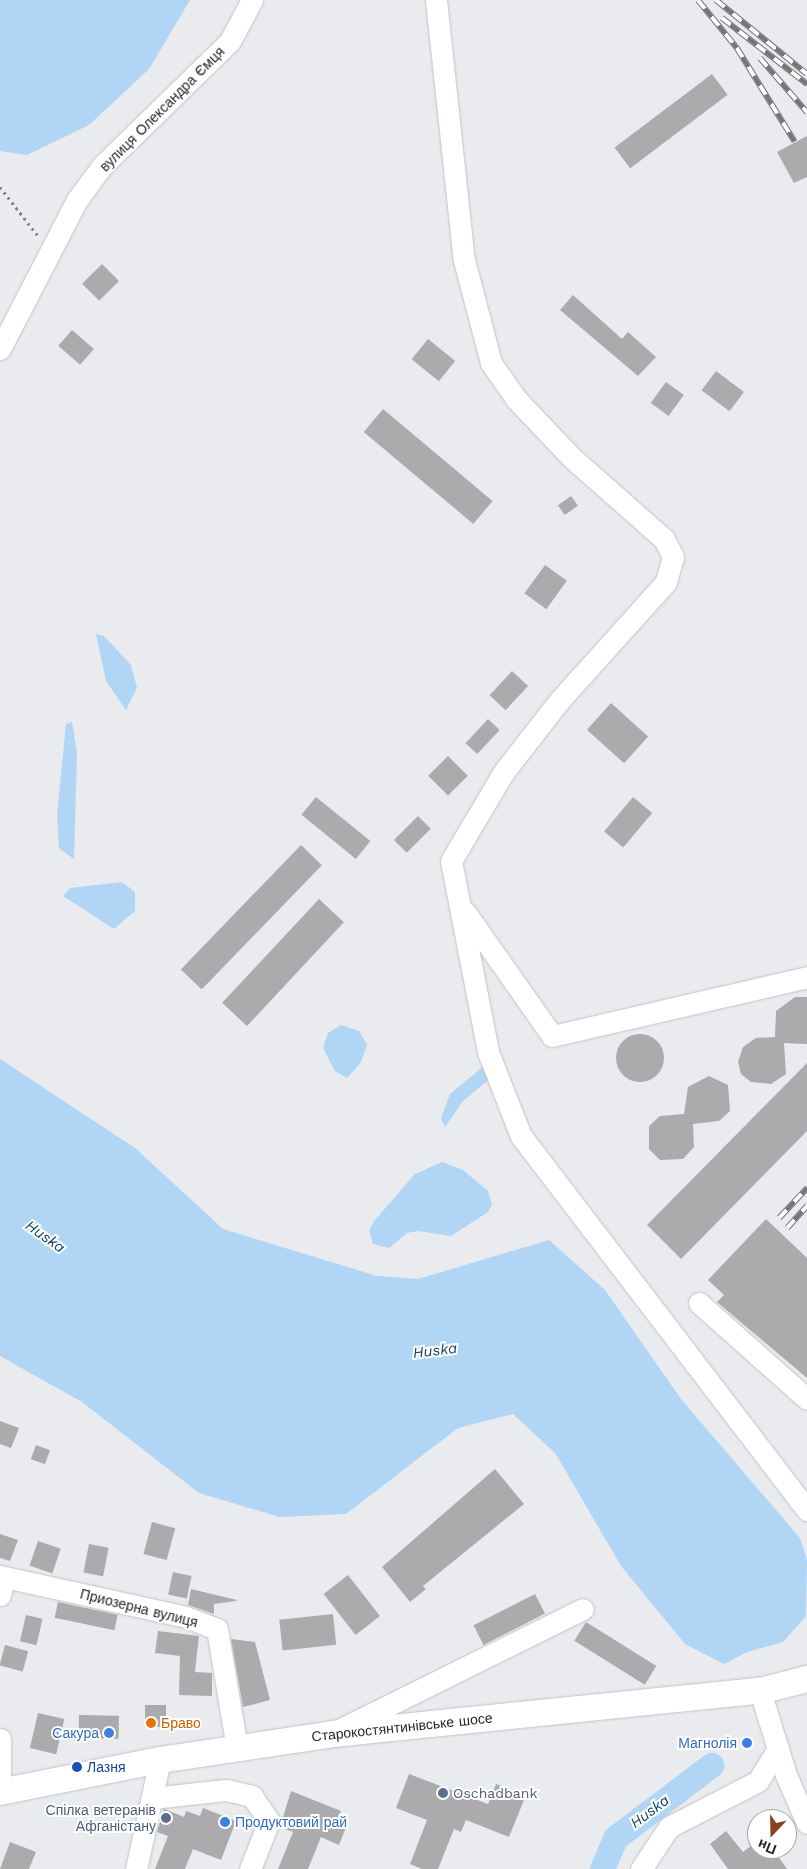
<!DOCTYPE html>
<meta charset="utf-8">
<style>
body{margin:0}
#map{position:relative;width:807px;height:1869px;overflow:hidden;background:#e9ebee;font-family:"Work Sans",sans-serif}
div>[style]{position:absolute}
.water>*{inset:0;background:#b1d5f5}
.river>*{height:25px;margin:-12.5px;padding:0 12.5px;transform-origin:12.5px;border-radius:12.5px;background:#b1d5f5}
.building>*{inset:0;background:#ababae;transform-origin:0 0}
.round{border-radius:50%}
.path>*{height:2.5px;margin-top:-1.25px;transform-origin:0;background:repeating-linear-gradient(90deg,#7e8082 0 2.5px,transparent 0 6.5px)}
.roads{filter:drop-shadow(0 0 1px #c1c3c6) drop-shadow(0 0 1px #c1c3c6)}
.minor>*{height:21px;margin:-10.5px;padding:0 10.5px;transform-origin:10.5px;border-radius:10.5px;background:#fff}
.major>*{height:26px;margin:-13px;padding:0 13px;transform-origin:13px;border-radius:13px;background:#fff}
.rail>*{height:5.5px;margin-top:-2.75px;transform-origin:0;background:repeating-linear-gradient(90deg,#fff 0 11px,#747577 0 22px);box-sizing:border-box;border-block:1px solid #747577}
.dots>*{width:14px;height:14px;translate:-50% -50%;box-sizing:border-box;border:2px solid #fff;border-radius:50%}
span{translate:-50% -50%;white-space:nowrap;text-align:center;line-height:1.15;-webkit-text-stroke:4px #fff;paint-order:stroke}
.street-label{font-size:14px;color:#252627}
.food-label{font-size:14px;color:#c56008}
.left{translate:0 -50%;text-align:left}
.shop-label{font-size:14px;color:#366cbe}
.right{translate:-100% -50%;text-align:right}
.transit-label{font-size:14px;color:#164399}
.service-label{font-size:14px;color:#4e5e75}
.water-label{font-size:15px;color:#144365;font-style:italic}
.north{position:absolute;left:747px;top:1809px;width:50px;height:50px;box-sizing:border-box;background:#fff;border:1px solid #a8a8a9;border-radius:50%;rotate:201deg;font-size:14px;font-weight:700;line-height:20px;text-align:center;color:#252627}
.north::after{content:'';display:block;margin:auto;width:18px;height:22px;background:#894220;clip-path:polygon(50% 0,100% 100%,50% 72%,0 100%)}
</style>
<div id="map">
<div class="water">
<i style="clip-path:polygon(0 0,190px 0,149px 69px,89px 125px,27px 155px,0 151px)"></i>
<i style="clip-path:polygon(96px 634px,104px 636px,131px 665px,137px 688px,126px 710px,106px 681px)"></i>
<i style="clip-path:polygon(72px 722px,77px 753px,74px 859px,59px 848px,57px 815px,66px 724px)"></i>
<i style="clip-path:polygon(122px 882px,135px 892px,135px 911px,114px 929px,63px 896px,70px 888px)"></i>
<i style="clip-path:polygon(341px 1025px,359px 1031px,367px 1045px,361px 1062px,347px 1078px,335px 1071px,323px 1048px,328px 1033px)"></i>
<i style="clip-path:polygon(0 1059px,135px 1148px,223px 1229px,377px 1276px,418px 1279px,549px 1240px,605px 1290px,681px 1399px,800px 1538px,807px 1560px,806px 1616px,783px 1642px,747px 1652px,724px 1664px,685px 1644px,621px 1566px,555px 1453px,513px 1414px,458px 1428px,346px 1514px,280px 1517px,199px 1493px,82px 1402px,0 1356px)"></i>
<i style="clip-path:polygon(484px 1066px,488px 1080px,463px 1101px,445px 1127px,441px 1118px,450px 1094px)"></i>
<i style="clip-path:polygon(442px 1162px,463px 1170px,488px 1191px,492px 1204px,488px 1212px,451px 1236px,418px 1231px,407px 1233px,389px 1248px,373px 1244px,369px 1230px,375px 1220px,415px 1174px)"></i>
</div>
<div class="river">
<i style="left:602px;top:1869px;width:34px;rotate:-67deg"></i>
<i style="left:615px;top:1838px;width:121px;rotate:-37.2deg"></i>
</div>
<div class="building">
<i style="left:712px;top:74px;width:26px;height:122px;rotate:53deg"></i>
<i style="clip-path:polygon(807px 136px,807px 177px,794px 183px,777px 152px)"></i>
<i style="left:102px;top:264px;width:24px;height:28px;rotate:45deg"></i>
<i style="clip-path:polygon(573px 295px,622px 339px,628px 332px,656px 357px,638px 376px,560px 310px)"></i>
<i style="left:72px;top:330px;width:29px;height:21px;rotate:41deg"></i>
<i style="left:428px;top:339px;width:35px;height:26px;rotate:39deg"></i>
<i style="left:716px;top:371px;width:35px;height:24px;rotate:37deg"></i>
<i style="left:666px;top:382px;width:22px;height:26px;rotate:36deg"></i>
<i style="left:383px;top:409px;width:143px;height:30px;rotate:40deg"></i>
<i style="left:571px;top:496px;width:12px;height:16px;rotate:55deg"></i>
<i style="left:545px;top:565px;width:27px;height:35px;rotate:36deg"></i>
<i style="left:512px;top:671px;width:22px;height:33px;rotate:43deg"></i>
<i style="left:611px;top:703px;width:50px;height:36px;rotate:42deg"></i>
<i style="left:488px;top:719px;width:16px;height:33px;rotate:43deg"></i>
<i style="left:448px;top:756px;width:28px;height:28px;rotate:45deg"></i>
<i style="left:316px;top:797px;width:70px;height:23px;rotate:39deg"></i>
<i style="left:633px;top:797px;width:25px;height:45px;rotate:40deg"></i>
<i style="left:418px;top:816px;width:18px;height:34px;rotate:45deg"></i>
<i style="left:301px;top:845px;width:29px;height:173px;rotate:44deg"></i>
<i style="left:319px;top:899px;width:34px;height:142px;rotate:43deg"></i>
<i style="clip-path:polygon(795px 997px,807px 997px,807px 1044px,784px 1043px,786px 1074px,771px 1084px,751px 1082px,741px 1074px,738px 1062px,743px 1047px,756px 1038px,775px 1037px,776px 1011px)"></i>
<i class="round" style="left:616px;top:1034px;width:48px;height:48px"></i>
<i style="clip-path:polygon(807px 1063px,807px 1131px,681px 1259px,647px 1225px)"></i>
<i style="clip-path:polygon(709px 1076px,728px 1085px,730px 1111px,719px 1121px,693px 1124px,694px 1147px,683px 1159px,660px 1160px,649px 1149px,649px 1126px,660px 1116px,684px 1114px,688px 1087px)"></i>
<i style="clip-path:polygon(766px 1219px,807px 1258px,807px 1378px,717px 1302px,724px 1295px,708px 1280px)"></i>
<i style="clip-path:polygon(0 1421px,19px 1428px,11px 1448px,0 1444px)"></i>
<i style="left:36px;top:1445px;width:15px;height:15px;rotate:20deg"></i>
<i style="clip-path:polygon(495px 1469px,524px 1504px,423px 1586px,426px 1589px,410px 1602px,382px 1567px)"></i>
<i style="left:152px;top:1522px;width:24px;height:33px;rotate:15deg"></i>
<i style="clip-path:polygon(0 1534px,18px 1540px,10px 1561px,0 1558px)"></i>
<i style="left:38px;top:1541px;width:24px;height:26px;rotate:19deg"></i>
<i style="left:89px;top:1544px;width:20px;height:29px;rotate:11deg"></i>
<i style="left:173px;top:1572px;width:19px;height:23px;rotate:12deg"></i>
<i style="left:348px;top:1575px;width:52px;height:31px;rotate:52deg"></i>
<i style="clip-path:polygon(191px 1589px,237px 1600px,236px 1601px,214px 1604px,214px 1614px,188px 1605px)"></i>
<i style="left:535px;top:1594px;width:22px;height:69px;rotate:63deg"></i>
<i style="left:58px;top:1602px;width:61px;height:16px;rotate:12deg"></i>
<i style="left:333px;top:1614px;width:31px;height:54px;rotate:84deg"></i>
<i style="left:26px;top:1615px;width:17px;height:27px;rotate:13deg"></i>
<i style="left:586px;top:1622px;width:83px;height:22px;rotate:32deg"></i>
<i style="clip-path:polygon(158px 1631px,199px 1636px,195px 1672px,212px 1673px,212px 1696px,179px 1695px,180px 1656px,155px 1653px)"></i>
<i style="clip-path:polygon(231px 1639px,255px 1642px,270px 1700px,243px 1707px)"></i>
<i style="left:5px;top:1645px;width:24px;height:21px;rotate:15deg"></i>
<i style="left:145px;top:1705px;width:21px;height:22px"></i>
<i style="left:38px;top:1713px;width:27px;height:36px;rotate:13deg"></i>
<i style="left:79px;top:1715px;width:40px;height:23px;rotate:1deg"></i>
<i style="clip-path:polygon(409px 1774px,488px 1804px,496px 1784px,526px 1795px,509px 1837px,466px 1820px,461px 1832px,454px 1829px,438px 1869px,422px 1869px,410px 1864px,427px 1820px,396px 1808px)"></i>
<i style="clip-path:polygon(291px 1791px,341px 1811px,338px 1818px,348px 1822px,339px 1845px,321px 1837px,308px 1869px,278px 1869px,293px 1832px,280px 1827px)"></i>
<i style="clip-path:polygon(203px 1808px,236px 1821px,221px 1860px,193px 1849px,185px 1869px,155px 1869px,168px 1836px,157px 1832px,164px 1809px,184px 1817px,186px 1811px,200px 1816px)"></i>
<i style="clip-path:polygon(726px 1831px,743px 1852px,757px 1841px,757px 1849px,773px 1849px,787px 1869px,728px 1869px,710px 1844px)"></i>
<i style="clip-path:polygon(10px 1842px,36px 1852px,29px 1869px,0 1869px)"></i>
</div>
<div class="path">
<i style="left:0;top:187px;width:63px;rotate:52deg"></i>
</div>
<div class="roads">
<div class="minor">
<i style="left:436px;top:0;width:262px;rotate:83.9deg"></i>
<i style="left:464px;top:260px;width:106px;rotate:75.3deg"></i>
<i style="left:491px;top:363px;width:45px;rotate:54.9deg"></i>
<i style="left:517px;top:400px;width:79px;rotate:46.5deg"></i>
<i style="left:571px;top:457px;width:124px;rotate:41.4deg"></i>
<i style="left:664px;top:539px;width:20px;rotate:63deg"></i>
<i style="left:673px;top:557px;width:26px;rotate:106deg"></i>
<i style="left:666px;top:582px;width:160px;rotate:132deg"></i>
<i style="left:559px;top:701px;width:91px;rotate:127.9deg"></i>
<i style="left:503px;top:773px;width:102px;rotate:120.6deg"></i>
<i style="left:451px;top:861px;width:195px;rotate:79deg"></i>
<i style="left:488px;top:1052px;width:90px;rotate:68.6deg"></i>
<i style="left:521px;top:1136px;width:471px;rotate:52.6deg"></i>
<i style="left:0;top:349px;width:168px;rotate:-62.7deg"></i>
<i style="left:77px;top:200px;width:42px;rotate:-53.7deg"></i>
<i style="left:102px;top:166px;width:179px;rotate:-44.3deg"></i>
<i style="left:230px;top:41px;width:47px;rotate:-61.8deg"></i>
<i style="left:465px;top:912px;width:151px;rotate:54.9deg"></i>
<i style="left:552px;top:1036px;width:262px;rotate:-13deg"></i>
<i style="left:699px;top:1303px;width:144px;rotate:41.6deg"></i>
<i style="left:0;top:1576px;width:190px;rotate:12.4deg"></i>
<i style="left:186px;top:1617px;width:33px;rotate:21deg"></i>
<i style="left:217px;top:1629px;width:121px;rotate:80.5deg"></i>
<i style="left:0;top:1595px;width:18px;rotate:-77deg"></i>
<i style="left:760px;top:1691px;width:88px;rotate:72.8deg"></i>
<i style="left:786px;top:1775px;width:52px;rotate:66.4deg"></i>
<i style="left:339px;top:1730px;width:272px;rotate:-26.4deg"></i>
<i style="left:0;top:1739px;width:52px;rotate:90deg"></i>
<i style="left:152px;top:1798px;width:74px;rotate:-6.2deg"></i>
<i style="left:226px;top:1790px;width:27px;rotate:13deg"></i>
<i style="left:252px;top:1796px;width:30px;rotate:56deg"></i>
<i style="left:269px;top:1821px;width:52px;rotate:111.6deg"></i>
<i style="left:136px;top:1869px;width:112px;rotate:-77.6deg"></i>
<i style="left:641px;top:1869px;width:50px;rotate:-56.3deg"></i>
<i style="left:669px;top:1827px;width:100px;rotate:-27.3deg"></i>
<i style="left:758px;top:1781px;width:38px;rotate:-58deg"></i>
</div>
<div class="major">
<i style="left:0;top:1792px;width:163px;rotate:-11.3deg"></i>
<i style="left:160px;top:1760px;width:175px;rotate:-8.5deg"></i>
<i style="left:333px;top:1734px;width:429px;rotate:-5.8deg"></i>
<i style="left:760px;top:1691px;width:49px;rotate:-14.3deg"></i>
</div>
</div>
<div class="rail">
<i style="left:698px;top:0;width:62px;rotate:50.9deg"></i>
<i style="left:737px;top:48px;width:110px;rotate:58.3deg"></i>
<i style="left:716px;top:0;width:117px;rotate:39.1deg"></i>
<i style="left:722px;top:18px;width:108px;rotate:37.8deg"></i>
<i style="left:760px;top:58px;width:72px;rotate:49deg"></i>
<i style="left:779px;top:1218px;width:41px;rotate:-47deg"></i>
<i style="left:787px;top:1228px;width:30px;rotate:-48deg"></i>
</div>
<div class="dots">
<i style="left:151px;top:1723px;background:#e8710a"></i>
<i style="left:109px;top:1733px;background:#3f7fe0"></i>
<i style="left:747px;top:1743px;background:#3f7fe0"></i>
<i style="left:77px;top:1767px;background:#1a4fb4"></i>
<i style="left:443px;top:1793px;background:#5c6f8a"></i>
<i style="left:166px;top:1818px;background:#5c6f8a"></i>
<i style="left:225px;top:1822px;background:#3f7fe0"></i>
</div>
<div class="street-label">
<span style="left:162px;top:109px;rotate:-45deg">вулиця Олександра Ємця</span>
<span style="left:139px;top:1608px;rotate:14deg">Приозерна вулиця</span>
<span style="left:402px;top:1727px;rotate:-6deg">Старокостянтинівське шосе</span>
</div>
<div class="food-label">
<span class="left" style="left:161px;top:1723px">Браво</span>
</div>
<div class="shop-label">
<span class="right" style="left:99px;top:1733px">Сакура</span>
<span class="right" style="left:737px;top:1743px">Магнолія</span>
<span class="left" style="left:235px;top:1822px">Продуктовий рай</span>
</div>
<div class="transit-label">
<span class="left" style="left:87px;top:1767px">Лазня</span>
</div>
<div class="service-label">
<span class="left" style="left:453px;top:1793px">Oschadbank</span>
<span class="right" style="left:156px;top:1818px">Спілка ветеранів<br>Афганістану</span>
</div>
<div class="water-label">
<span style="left:45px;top:1237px;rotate:35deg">Huska</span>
<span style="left:435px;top:1351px;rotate:-7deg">Huska</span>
<span style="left:650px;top:1812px;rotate:-37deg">Huska</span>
</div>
<div class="north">Пн</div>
</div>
